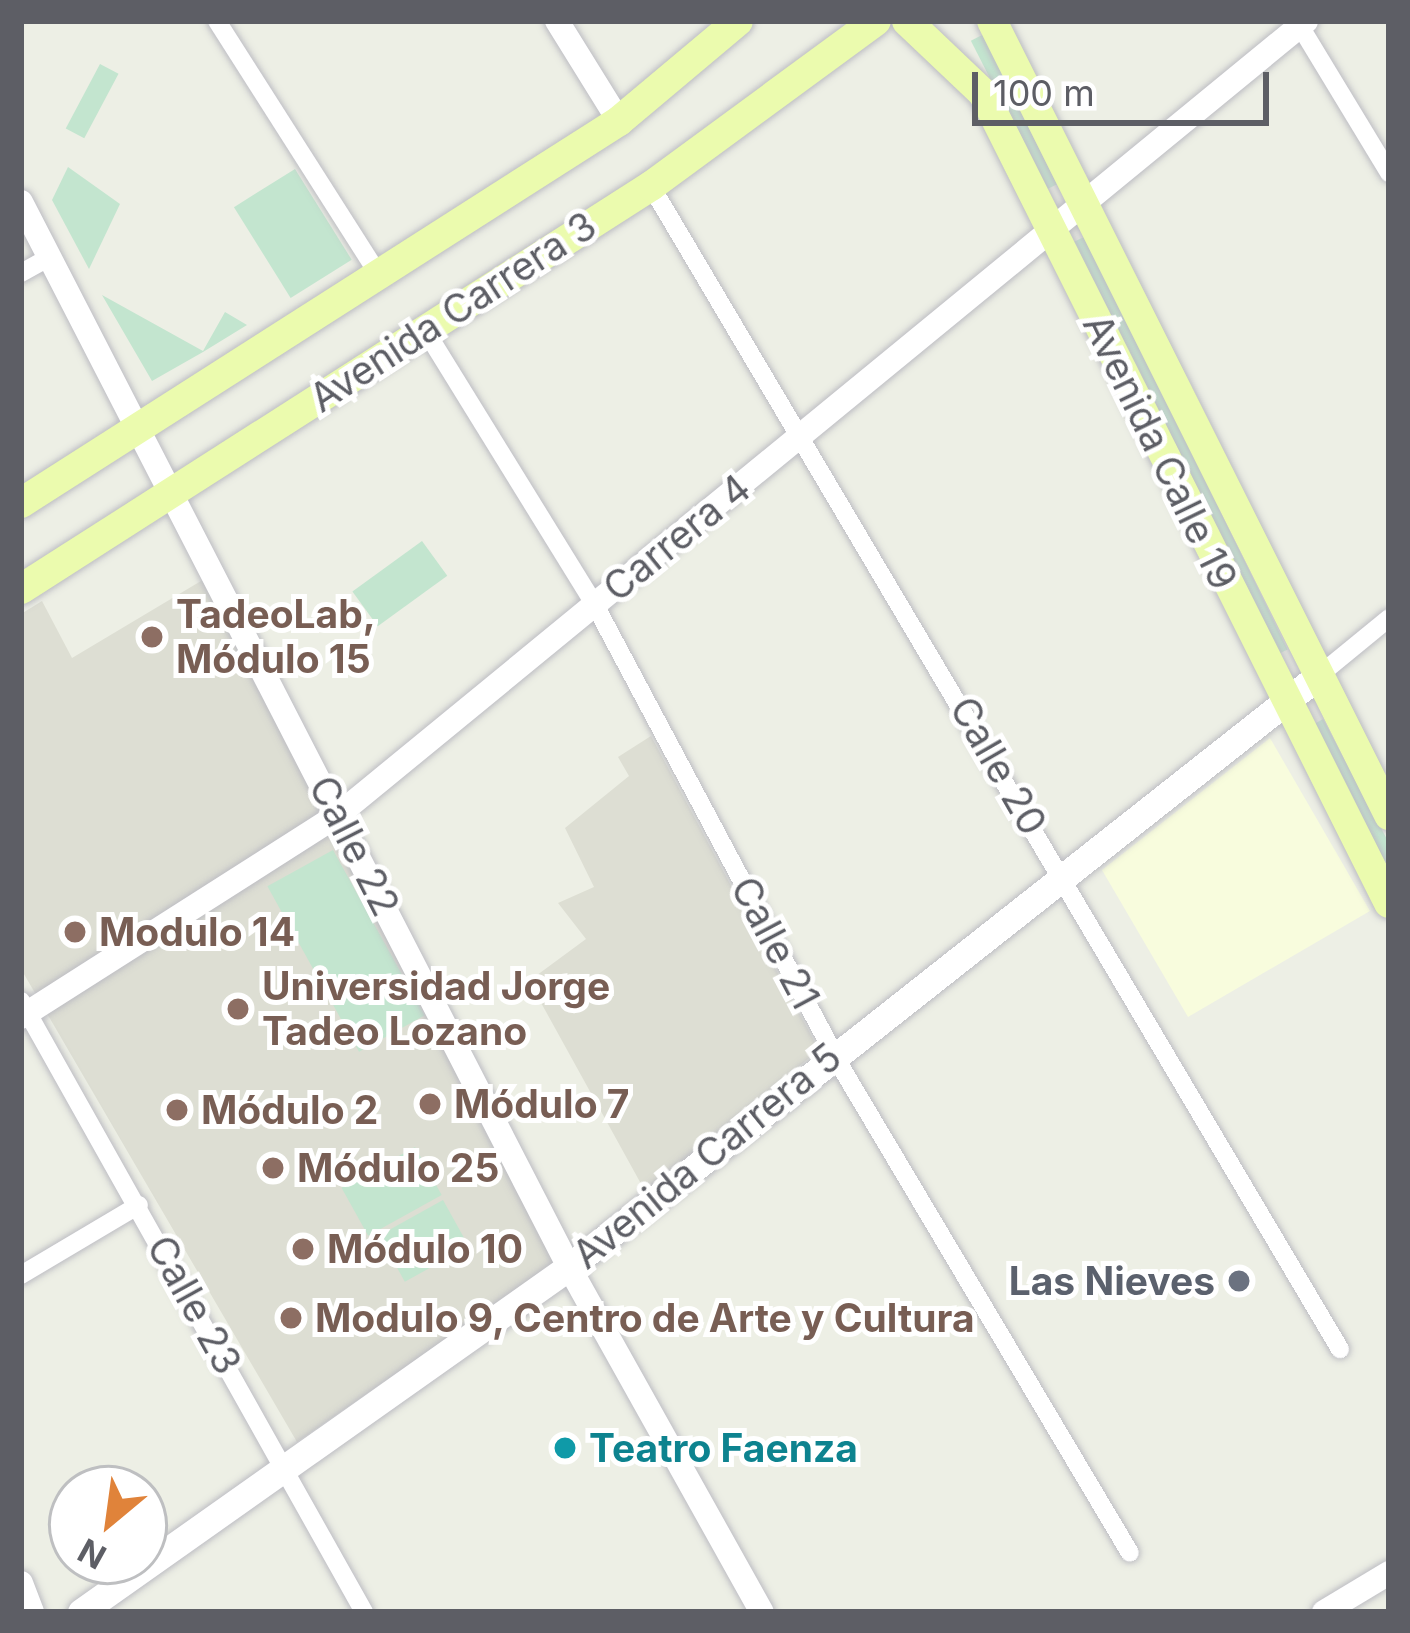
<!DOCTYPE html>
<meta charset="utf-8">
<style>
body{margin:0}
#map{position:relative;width:1410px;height:1633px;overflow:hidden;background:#edefe5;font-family:Inter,sans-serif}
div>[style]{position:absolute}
.commercial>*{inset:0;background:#f8fcdd}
.education>*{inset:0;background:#ddded3}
.green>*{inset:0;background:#c3e5cf;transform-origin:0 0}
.roads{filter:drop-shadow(0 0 3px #bdbdc3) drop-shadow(0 0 3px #bdbdc3)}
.minor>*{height:18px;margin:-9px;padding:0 9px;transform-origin:9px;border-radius:9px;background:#fff}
.tertiary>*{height:24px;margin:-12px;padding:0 12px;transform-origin:12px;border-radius:12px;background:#fff}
.secondary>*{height:27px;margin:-13.5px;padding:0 13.5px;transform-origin:13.5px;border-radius:13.5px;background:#fff}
.primary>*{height:30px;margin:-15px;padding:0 15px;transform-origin:15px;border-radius:15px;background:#ebfbae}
.dots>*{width:33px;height:33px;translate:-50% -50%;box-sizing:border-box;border:6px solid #fff;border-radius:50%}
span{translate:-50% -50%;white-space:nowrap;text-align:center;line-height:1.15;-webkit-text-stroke:10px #fff;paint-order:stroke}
.street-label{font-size:39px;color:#5d5e65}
.education-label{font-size:39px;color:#785e54;font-weight:700}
.left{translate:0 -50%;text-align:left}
.worship-label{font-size:39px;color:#5b616d;font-weight:700}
.right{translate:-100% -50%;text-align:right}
.culture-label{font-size:39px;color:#0d838f;font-weight:700}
.frame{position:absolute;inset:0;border:24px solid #5d5e65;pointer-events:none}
.north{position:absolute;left:48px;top:1465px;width:120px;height:120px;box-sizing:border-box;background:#fff;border:3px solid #bebfc1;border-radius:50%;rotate:209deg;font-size:33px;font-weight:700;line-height:48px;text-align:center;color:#5d5e65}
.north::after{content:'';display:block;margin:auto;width:42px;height:54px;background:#e0833a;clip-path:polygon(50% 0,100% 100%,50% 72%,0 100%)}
.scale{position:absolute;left:972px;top:72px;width:297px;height:54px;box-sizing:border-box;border:6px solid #5d5e65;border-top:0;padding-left:15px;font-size:36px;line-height:42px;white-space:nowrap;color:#5d5e65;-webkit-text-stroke:9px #fff;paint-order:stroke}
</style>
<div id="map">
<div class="commercial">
<i style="clip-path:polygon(1270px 738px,1370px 911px,1188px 1017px,1102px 870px)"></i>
</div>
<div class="education">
<i style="clip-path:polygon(206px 578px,557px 1262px,297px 1442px,21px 969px,21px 614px,42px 601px,72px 658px)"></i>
<i style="clip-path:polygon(651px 736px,819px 1050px,645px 1191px,529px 981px,586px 939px,558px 903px,594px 887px,565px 828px,629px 776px,618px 757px)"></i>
</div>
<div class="green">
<i style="left:986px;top:33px;width:167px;height:17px;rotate:63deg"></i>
<i style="left:100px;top:64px;width:21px;height:73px;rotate:28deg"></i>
<i style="clip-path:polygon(68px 167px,120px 204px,89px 269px,52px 200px)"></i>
<i style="left:295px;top:169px;width:107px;height:72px;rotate:58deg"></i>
<i style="left:1086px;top:236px;width:460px;height:19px;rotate:64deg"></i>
<i style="clip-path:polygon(102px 295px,203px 351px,225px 312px,247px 325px,203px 352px,152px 381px)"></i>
<i style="left:422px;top:541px;width:43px;height:86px;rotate:54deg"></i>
<i style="clip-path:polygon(1323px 719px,1389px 843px,1389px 881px,1307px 728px)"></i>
<i style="left:333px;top:850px;width:189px;height:75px;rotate:61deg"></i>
<i style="left:415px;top:1147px;width:55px;height:84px;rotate:61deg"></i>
<i style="left:443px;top:1200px;width:53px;height:73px;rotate:61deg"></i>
</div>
<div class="roads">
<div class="minor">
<i style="left:217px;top:21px;width:303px;rotate:57.5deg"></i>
<i style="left:1297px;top:21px;width:178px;rotate:58.8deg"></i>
<i style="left:651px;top:186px;width:1352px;rotate:59.36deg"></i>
<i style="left:21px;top:273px;width:33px;rotate:-29deg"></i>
<i style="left:425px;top:330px;width:323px;rotate:58.3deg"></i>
<i style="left:595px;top:605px;width:523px;rotate:61.97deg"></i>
<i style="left:841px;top:1067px;width:565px;rotate:59.26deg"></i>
<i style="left:1317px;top:677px;width:93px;rotate:-39.3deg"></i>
<i style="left:21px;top:1001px;width:701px;rotate:60.69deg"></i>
<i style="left:21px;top:1275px;width:137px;rotate:-30.7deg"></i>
</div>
<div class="tertiary">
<i style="left:557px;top:21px;width:118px;rotate:58.2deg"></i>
<i style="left:21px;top:202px;width:1198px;rotate:62.77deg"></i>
<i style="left:569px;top:1267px;width:395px;rotate:60.8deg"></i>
<i style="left:21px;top:1017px;width:376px;rotate:-32.5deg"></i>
<i style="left:338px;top:815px;width:1252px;rotate:-39.36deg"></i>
<i style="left:21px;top:1583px;width:31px;rotate:69deg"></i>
<i style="left:1324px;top:1612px;width:76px;rotate:-31deg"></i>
</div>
<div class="secondary">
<i style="left:81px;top:1612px;width:598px;rotate:-35.26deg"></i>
<i style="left:569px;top:1267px;width:953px;rotate:-38.27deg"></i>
</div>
<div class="primary">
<i style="left:907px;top:21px;width:105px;rotate:43.5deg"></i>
<i style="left:983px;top:93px;width:906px;rotate:63.38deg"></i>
<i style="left:992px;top:21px;width:888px;rotate:63.43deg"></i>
<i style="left:21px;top:503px;width:710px;rotate:-32.57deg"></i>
<i style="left:619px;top:121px;width:155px;rotate:-40deg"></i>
<i style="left:21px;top:589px;width:748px;rotate:-32.61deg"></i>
<i style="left:651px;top:186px;width:279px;rotate:-36.3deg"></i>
</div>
</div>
<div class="dots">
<i style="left:152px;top:637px;background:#8d6e63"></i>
<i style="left:75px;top:932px;background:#8d6e63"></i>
<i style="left:238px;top:1009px;background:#8d6e63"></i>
<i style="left:430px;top:1104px;background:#8d6e63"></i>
<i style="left:177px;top:1110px;background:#8d6e63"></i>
<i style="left:273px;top:1168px;background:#8d6e63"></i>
<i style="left:303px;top:1249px;background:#8d6e63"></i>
<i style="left:1239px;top:1281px;background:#6b7280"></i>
<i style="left:291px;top:1318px;background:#8d6e63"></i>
<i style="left:565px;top:1448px;background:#0f9aa8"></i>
</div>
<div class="street-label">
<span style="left:453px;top:312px;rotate:-33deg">Avenida Carrera 3</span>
<span style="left:1160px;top:452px;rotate:64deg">Avenida Calle 19</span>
<span style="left:677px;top:538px;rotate:-39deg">Carrera 4</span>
<span style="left:998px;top:766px;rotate:60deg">Calle 20</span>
<span style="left:354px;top:846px;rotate:63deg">Calle 22</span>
<span style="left:775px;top:943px;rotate:62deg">Calle 21</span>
<span style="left:707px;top:1156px;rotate:-39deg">Avenida Carrera 5</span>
<span style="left:194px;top:1305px;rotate:61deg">Calle 23</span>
</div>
<div class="education-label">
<span class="left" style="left:176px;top:637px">TadeoLab,<br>Módulo 15</span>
<span class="left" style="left:99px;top:932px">Modulo 14</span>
<span class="left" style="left:262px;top:1009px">Universidad Jorge<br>Tadeo Lozano</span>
<span class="left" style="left:454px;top:1104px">Módulo 7</span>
<span class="left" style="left:201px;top:1110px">Módulo 2</span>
<span class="left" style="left:297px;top:1168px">Módulo 25</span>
<span class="left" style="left:327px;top:1249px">Módulo 10</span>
<span class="left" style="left:315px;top:1318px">Modulo 9, Centro de Arte y Cultura</span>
</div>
<div class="worship-label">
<span class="right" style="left:1215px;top:1281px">Las Nieves</span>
</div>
<div class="culture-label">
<span class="left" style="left:589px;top:1448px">Teatro Faenza</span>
</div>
<div class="frame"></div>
<div class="north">N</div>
<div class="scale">100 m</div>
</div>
